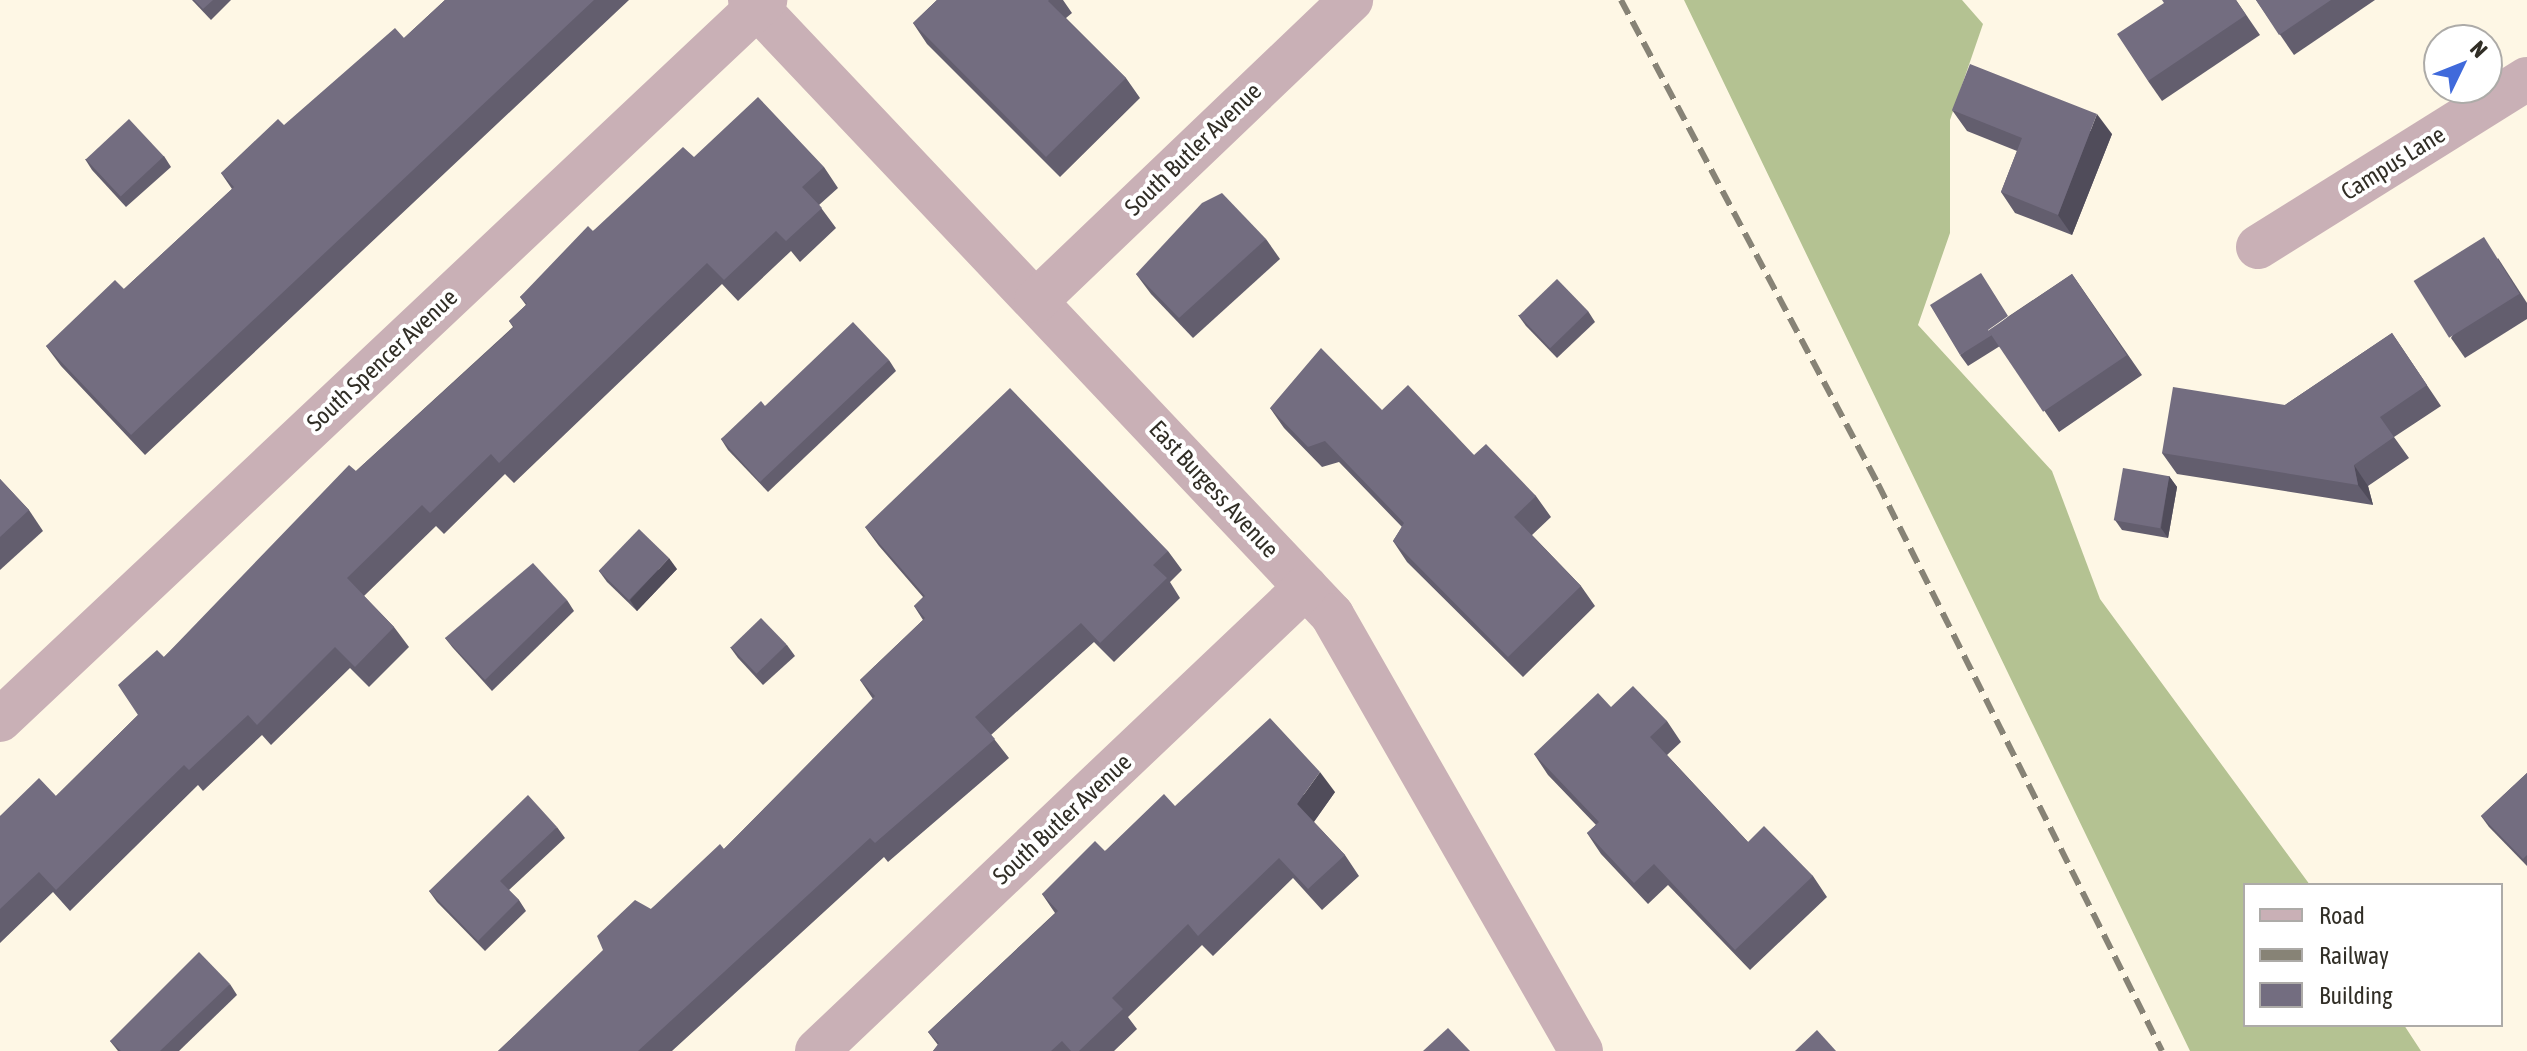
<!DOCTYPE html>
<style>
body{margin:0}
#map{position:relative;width:2527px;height:1051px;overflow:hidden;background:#fef7e5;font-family:"Asap Condensed",sans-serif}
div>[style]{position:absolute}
.forest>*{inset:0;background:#b4c292}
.street>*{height:44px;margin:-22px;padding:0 22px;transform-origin:22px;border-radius:22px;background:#c9b0b6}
.rail>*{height:6px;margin-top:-3px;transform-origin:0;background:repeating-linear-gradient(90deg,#878376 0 16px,transparent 0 24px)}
.wall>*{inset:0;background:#635e6e}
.shaded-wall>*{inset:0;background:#504c5a}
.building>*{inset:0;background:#736d80;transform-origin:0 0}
span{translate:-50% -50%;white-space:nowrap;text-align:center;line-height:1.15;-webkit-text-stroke:8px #fff;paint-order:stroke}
.street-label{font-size:24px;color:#312e26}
.legend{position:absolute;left:2243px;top:883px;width:260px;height:144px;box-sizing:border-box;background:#fff;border:2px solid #adaba8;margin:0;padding:10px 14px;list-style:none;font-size:24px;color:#312e26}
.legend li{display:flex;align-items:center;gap:16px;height:40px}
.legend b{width:40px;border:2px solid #adaba8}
.north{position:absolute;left:2423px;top:24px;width:80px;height:80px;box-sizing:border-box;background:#fff;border:2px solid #adaba8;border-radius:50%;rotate:47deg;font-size:22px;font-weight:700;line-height:32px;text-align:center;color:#312e26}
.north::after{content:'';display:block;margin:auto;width:28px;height:36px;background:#406adb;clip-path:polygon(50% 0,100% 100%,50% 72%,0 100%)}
</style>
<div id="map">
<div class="forest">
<i style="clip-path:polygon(1684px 0,1962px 0,1983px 24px,1950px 120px,1950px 233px,1918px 325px,2052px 471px,2100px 599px,2310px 885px,2245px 885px,2245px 1025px,2404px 1025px,2421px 1051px,2190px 1051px)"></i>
</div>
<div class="street">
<i style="left:750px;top:0;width:847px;rotate:46.58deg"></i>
<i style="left:1332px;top:615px;width:502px;rotate:60.27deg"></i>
<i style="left:2258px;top:247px;width:317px;rotate:-32deg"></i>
<i style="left:1036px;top:301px;width:436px;rotate:-43.7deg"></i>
<i style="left:0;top:720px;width:1051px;rotate:-43.26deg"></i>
<i style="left:817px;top:1051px;width:674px;rotate:-43.5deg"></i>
</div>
<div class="rail">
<i style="left:1621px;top:0;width:548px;rotate:62.03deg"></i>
<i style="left:1878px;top:484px;width:634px;rotate:63.39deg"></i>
</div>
<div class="wall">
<i style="clip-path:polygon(192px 0,231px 0,211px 20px)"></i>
<i style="clip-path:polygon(445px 0,629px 0,145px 455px,61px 366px,46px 346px,124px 289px,232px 189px,221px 173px,404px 38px)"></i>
<i style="clip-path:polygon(937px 0,1063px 0,1072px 13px,1066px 18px,1126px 78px,1140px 98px,1060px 177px,927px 44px,913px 23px)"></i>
<i style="clip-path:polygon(2236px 0,2260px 35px,2162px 101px,2148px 81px,2164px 3px)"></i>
<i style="clip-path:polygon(2256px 0,2375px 0,2294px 55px)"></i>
<i style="clip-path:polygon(1952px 110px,2112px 134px,2072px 235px,2015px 213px,2001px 192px,2017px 151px,1967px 131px)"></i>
<i style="clip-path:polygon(164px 156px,171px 167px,126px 207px,92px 170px,85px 159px)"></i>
<i style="clip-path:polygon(694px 157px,824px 167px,838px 188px,819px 205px,836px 228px,800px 262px,791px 251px,738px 301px,722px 284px,514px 483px,505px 474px,444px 534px,436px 526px,364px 596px,394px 627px,409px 647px,369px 687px,350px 668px,271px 745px,262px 735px,203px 791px,198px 785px,70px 911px,53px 892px,0 943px,0 816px,56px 796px,138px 715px,164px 657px,356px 471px,513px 327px,509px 321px,526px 305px,520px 297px,593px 231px)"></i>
<i style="clip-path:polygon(1266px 239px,1280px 259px,1193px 338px,1151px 294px,1136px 274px)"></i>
<i style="clip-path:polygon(2498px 258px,2527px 303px,2527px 319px,2465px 358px,2451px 338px)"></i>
<i style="clip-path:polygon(2072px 274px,2142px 375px,2059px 432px,2000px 346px,1968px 366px,1960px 355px,2009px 316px)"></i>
<i style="clip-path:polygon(1588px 311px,1595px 322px,1557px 358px,1526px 326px,1518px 315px)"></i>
<i style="clip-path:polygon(2392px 333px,2441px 406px,2394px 437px,2409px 458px,2368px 486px,2373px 505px,2177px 474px,2162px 453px,2285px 405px)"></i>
<i style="clip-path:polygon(889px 360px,896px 371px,768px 492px,728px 450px,721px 439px,765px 406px)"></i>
<i style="clip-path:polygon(1270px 408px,1382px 410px,1474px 455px,1536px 496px,1551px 517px,1532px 535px,1581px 586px,1595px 606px,1523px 677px,1407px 562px,1393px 541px,1402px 527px,1339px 462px,1322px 467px,1284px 428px)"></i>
<i style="clip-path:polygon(2169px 476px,2177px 487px,2168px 538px,2122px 530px,2115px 520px)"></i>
<i style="clip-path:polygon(0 479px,29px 510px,43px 531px,0 570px)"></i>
<i style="clip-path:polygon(865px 527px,1168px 551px,1182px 570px,1170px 582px,1180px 598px,1114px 662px,1094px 642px,991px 735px,1009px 758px,888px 862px,884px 857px,672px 1051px,498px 1051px,651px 909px,724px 849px,873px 699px,860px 680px,923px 620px,914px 606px,923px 597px,879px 546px)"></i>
<i style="clip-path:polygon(677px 569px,637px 611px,607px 582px,599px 571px)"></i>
<i style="clip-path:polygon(567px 600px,574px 611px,492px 691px,453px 648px,445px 638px)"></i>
<i style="clip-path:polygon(787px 645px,795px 656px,763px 685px,738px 658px,730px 647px)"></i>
<i style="clip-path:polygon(1611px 707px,1667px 721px,1681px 742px,1667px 755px,1748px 842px,1813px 876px,1827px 897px,1750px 970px,1668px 885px,1648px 904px,1601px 854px,1587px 833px,1596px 825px,1548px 775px,1534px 754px)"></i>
<i style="clip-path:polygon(2527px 773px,2527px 866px,2489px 827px,2481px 816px)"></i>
<i style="clip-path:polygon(1335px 792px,1314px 822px,1345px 855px,1359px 876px,1322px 910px,1293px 878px,1213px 956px,1202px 945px,1128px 1017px,1137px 1029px,1114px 1051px,933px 1051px,938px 1045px,928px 1032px,1055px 913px,1042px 894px,1105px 851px,1175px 806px)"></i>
<i style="clip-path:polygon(557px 827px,565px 838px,509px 890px,519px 900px,526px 911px,485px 951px,437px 902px,429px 891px)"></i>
<i style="clip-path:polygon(230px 984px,237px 995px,179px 1051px,118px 1051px,110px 1041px)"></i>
</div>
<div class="shaded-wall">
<i style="clip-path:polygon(2097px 114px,2112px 134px,2072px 235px,2058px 215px)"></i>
<i style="clip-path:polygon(2354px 465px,2368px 486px,2373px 505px,2358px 485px)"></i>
<i style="clip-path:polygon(2169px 476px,2177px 487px,2168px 538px,2161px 528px)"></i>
<i style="clip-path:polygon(669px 558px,677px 569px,637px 611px,630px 600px)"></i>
<i style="clip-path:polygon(1320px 772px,1335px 792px,1312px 824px,1297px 804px)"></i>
</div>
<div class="building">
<i style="clip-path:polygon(194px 0,213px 0,203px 9px)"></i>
<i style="clip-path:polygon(445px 0,594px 0,131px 435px,46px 346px,115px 280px,124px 289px,234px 187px,221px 173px,278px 119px,284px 125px,395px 28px,404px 38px)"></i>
<i style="clip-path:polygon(937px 0,1049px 0,1048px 1px,1126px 78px,1046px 157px,913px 23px)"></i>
<i style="clip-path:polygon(2162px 0,2236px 0,2246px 15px,2148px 81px,2117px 34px,2164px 3px)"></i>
<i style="clip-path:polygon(2256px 0,2331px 0,2279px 35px)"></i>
<i style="clip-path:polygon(1970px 64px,2097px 114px,2058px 215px,2001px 192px,2022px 138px,1952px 110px)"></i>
<i style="clip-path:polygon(758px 97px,824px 167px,802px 187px,822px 208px,786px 241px,776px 231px,724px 280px,707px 263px,499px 463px,491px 454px,430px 513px,422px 505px,347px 578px,394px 627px,355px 667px,335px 647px,257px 725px,248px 715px,189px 770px,184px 765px,56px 890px,39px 872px,0 909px,0 816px,39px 778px,56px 796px,138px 715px,118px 685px,157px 650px,164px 657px,349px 465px,356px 471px,514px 327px,509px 321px,527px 304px,520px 297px,588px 226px,593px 231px,683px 147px,694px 157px)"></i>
<i style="left:129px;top:119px;width:51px;height:59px;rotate:47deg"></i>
<i style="clip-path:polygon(1222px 193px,1266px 239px,1179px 318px,1136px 274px,1202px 203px)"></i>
<i style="left:2484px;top:237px;width:67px;height:83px;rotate:58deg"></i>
<i style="clip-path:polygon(1981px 273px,2008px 316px,1988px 330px,1992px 335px,1960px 355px,1930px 305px)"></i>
<i style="left:2072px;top:274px;width:98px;height:101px;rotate:56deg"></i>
<i style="left:1557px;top:279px;width:45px;height:53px;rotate:46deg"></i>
<i style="clip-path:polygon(853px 322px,889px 360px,760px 482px,721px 439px,761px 401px,765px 406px)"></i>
<i style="clip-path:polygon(2392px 333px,2427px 385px,2380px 417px,2394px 437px,2354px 465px,2358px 485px,2162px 453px,2173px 387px,2285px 405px)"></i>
<i style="clip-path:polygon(1321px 348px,1382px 410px,1408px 385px,1474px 455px,1486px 444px,1536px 496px,1514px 517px,1581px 586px,1508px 657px,1393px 541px,1404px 523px,1325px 441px,1308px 447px,1270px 408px)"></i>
<i style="clip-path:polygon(1010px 388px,1168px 551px,1153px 565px,1167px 578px,1100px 643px,1081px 623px,975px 717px,995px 739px,875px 843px,870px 838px,638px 1051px,498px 1051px,603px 950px,597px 936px,635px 900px,651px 909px,720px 844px,724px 849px,875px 696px,860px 680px,925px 618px,914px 606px,925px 596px,865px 527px)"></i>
<i style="left:2123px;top:468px;width:47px;height:53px;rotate:10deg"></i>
<i style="clip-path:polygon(0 479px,29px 510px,0 537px)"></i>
<i style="left:639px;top:529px;width:42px;height:58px;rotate:44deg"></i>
<i style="clip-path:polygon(533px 563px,567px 600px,485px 680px,445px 638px)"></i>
<i style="left:761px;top:618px;width:37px;height:42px;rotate:46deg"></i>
<i style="clip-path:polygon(1633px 686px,1667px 721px,1650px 737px,1748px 842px,1764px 826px,1813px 876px,1735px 950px,1654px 864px,1634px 883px,1587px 833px,1599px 822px,1534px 754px,1598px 693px,1611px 707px)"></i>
<i style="clip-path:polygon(1270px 718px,1320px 772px,1297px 804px,1345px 855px,1308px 889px,1279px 858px,1198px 936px,1188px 924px,1112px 998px,1123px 1009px,1079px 1051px,1071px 1051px,1062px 1041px,1051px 1051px,933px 1051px,939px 1043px,928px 1032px,1058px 911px,1042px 894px,1095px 841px,1105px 851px,1164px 794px,1175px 806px)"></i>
<i style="clip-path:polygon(2527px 773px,2527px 855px,2523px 859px,2481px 816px)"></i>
<i style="clip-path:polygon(528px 795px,557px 827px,500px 881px,519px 900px,478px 941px,429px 891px)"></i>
<i style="clip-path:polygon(199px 952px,230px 984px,160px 1051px,121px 1051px,110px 1041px)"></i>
<i style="clip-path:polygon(1448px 1028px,1470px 1051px,1423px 1051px)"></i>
<i style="clip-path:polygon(1817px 1030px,1836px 1051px,1795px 1051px)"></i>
</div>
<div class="street-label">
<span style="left:1193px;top:149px;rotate:-44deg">South Butler Avenue</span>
<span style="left:2393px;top:163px;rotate:-32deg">Campus Lane</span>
<span style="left:382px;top:360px;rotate:-43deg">South Spencer Avenue</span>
<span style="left:1214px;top:489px;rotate:47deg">East Burgess Avenue</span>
<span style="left:1062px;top:819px;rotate:-43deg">South Butler Avenue</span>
</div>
<ul class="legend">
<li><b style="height:10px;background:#c9b0b6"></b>Road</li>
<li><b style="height:10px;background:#878376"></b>Railway</li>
<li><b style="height:22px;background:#736d80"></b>Building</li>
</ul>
<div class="north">N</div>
</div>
